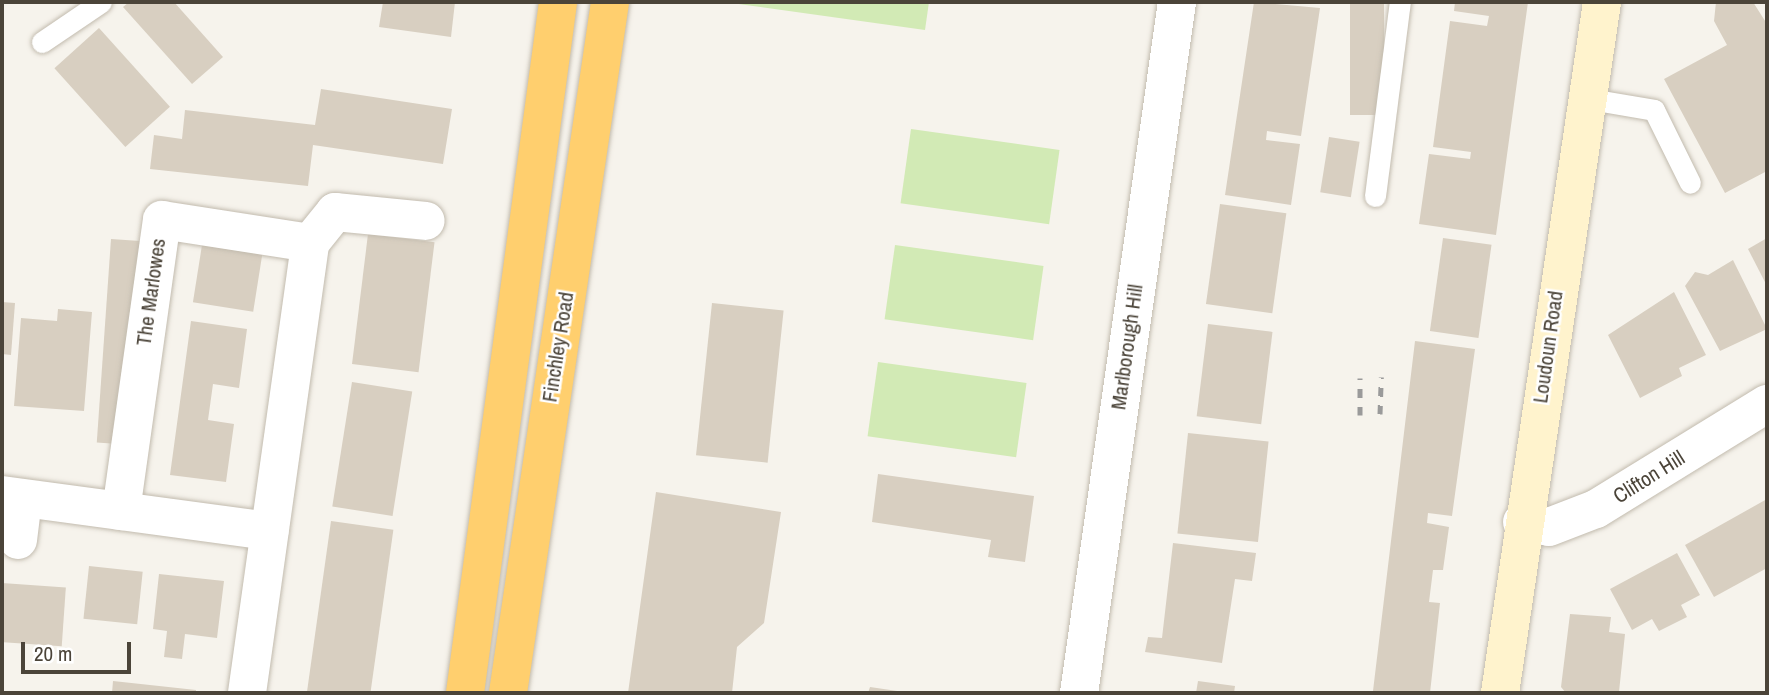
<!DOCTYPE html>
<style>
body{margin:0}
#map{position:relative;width:1769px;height:695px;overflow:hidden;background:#f6f3ec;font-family:"Archivo Narrow",sans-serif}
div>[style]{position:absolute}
.green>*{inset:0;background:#d2eab5;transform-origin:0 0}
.building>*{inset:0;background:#d8cfc1;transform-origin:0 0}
.roads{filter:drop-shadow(0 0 2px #c2bbae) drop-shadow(0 0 2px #c2bbae)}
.lane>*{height:21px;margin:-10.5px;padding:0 10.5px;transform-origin:10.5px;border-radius:10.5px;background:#fff}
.street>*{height:38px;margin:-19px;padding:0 19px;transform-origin:19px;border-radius:19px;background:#fff}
.secondary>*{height:38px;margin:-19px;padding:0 19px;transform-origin:19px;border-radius:19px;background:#fff3cd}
.highway>*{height:38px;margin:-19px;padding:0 19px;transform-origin:19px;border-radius:19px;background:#ffcf6e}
.rail>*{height:5px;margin-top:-2.5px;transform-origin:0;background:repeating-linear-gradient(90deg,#9a9a9a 0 9px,transparent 0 18px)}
span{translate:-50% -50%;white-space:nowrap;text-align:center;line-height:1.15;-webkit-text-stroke:5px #fff;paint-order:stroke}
.street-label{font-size:21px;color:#4b4439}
.frame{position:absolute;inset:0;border:4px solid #4b4439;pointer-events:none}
.scale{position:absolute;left:21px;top:642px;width:110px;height:32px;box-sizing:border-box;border:4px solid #4b4439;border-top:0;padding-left:9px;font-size:21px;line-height:24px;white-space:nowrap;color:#4b4439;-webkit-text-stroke:5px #fff;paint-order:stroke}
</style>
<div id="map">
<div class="green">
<i style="clip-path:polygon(724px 2px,929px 2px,925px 30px)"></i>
<i style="left:911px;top:129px;width:150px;height:75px;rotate:8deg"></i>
<i style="left:895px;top:245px;width:150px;height:75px;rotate:8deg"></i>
<i style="left:878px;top:362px;width:150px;height:75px;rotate:8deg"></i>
</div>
<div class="building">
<i style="clip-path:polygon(129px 2px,174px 2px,223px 57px,192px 84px,123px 7px)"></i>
<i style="clip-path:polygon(383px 2px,455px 2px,451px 37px,379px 27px)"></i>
<i style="clip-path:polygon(1254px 2px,1320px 8px,1301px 136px,1267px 131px,1266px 140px,1300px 144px,1291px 205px,1225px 195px)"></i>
<i style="left:1350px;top:2px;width:34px;height:113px"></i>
<i style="clip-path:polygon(1455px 2px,1528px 2px,1496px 235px,1419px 224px,1429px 154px,1470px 159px,1471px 152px,1433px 147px,1450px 21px,1487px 26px,1489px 16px,1454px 11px)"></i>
<i style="clip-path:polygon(1716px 2px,1753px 2px,1767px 24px,1767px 171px,1725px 193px,1664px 79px,1727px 45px,1714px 21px)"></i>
<i style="left:99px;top:28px;width:106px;height:60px;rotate:48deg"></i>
<i style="clip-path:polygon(321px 89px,452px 109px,443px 164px,313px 145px,308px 186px,150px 169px,154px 135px,182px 139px,185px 110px,315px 125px)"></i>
<i style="left:1329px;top:137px;width:31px;height:56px;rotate:9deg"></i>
<i style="left:1220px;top:204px;width:67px;height:101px;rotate:8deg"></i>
<i style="left:368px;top:234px;width:67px;height:131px;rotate:7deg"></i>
<i style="left:1443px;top:238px;width:49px;height:94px;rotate:8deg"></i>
<i style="clip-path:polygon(1767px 238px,1767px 286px,1748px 249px)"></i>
<i style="left:111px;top:239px;width:29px;height:204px;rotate:4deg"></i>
<i style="left:202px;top:245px;width:61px;height:58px;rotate:9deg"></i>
<i style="clip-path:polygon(1733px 260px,1767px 329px,1720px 351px,1685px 286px,1695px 272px,1708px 275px)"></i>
<i style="clip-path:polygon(1674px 292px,1706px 355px,1679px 368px,1682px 376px,1640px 398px,1608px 335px)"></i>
<i style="clip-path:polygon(2px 302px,15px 303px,11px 355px,2px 354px)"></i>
<i style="left:712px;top:303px;width:72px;height:153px;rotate:6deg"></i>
<i style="clip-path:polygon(58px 309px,92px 312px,84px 411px,14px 406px,21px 318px,57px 321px)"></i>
<i style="clip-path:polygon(191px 321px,247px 329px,239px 388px,213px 384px,208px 420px,234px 424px,226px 482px,170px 475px)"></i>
<i style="left:1208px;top:324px;width:65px;height:93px;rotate:7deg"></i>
<i style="clip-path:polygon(1415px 341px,1475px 349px,1452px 516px,1428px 513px,1427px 523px,1449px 527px,1443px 570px,1433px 570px,1429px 602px,1440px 603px,1430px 693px,1390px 693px,1373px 691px)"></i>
<i style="left:352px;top:382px;width:61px;height:126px;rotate:9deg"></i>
<i style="left:1188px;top:433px;width:81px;height:101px;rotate:6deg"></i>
<i style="clip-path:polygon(878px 474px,1034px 496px,1025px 562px,988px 557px,991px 540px,872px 522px)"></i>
<i style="clip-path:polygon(656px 492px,781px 512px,764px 623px,737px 647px,732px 693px,628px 693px)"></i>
<i style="clip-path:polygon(1767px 499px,1767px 568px,1714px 597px,1685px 545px)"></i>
<i style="left:331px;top:521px;width:63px;height:174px;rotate:8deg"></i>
<i style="clip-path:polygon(1173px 543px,1256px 553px,1252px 581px,1235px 579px,1222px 663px,1145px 652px,1148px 637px,1162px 638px)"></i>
<i style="clip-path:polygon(1677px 553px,1700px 595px,1681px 605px,1687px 617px,1659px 631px,1652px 619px,1632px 630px,1610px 589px)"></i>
<i style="left:89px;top:566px;width:54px;height:53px;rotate:6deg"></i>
<i style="clip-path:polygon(159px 574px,224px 581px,217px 638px,185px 634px,182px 659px,164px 657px,167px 631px,153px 629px)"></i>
<i style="left:2px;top:583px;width:64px;height:59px;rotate:4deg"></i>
<i style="clip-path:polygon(1570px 614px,1611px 617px,1609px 632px,1625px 634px,1619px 692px,1566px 693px,1561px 687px)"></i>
<i style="clip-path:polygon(113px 681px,196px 690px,196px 693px,112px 693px)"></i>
<i style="clip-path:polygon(1198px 681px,1235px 686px,1234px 693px,1196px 693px)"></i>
<i style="clip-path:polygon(870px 687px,904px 692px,904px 693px,868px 693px)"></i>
</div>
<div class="roads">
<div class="lane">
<i style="left:42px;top:42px;width:71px;rotate:-34.1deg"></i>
<i style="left:1584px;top:98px;width:71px;rotate:9.7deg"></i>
<i style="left:1654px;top:110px;width:81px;rotate:63.7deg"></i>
<i style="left:1375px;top:196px;width:196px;rotate:-82.7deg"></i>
</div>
<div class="street">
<i style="left:2px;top:495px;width:270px;rotate:7.7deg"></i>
<i style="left:121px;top:511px;width:294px;rotate:-82deg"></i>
<i style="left:162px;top:220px;width:150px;rotate:8.8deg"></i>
<i style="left:310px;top:243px;width:40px;rotate:-51deg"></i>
<i style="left:335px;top:212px;width:91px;rotate:5.6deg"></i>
<i style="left:1522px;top:522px;width:27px;rotate:10deg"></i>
<i style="left:1549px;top:527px;width:50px;rotate:-21deg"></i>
<i style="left:1596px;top:509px;width:201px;rotate:-31.6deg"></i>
<i style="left:18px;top:540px;width:41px;rotate:-83deg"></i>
<i style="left:247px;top:693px;width:454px;rotate:-82deg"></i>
<i style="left:1079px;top:693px;width:698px;rotate:-81.93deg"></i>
</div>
<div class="secondary">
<i style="left:1500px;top:693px;width:698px;rotate:-81.6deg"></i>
</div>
<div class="highway">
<i style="left:465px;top:693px;width:697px;rotate:-82.33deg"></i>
<i style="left:508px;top:693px;width:698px;rotate:-81.6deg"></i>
</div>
</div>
<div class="rail">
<i style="left:1380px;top:414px;width:37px;rotate:-88deg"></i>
<i style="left:1360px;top:415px;width:37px;rotate:-90deg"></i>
</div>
<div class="street-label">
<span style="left:151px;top:292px;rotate:-82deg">The Marlowes</span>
<span style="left:558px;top:347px;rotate:-81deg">Finchley Road</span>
<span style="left:1127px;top:347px;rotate:-82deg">Marlborough Hill</span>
<span style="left:1548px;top:347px;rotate:-82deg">Loudoun Road</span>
<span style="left:1649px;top:477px;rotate:-32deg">Clifton Hill</span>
</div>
<div class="frame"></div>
<div class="scale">20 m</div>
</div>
